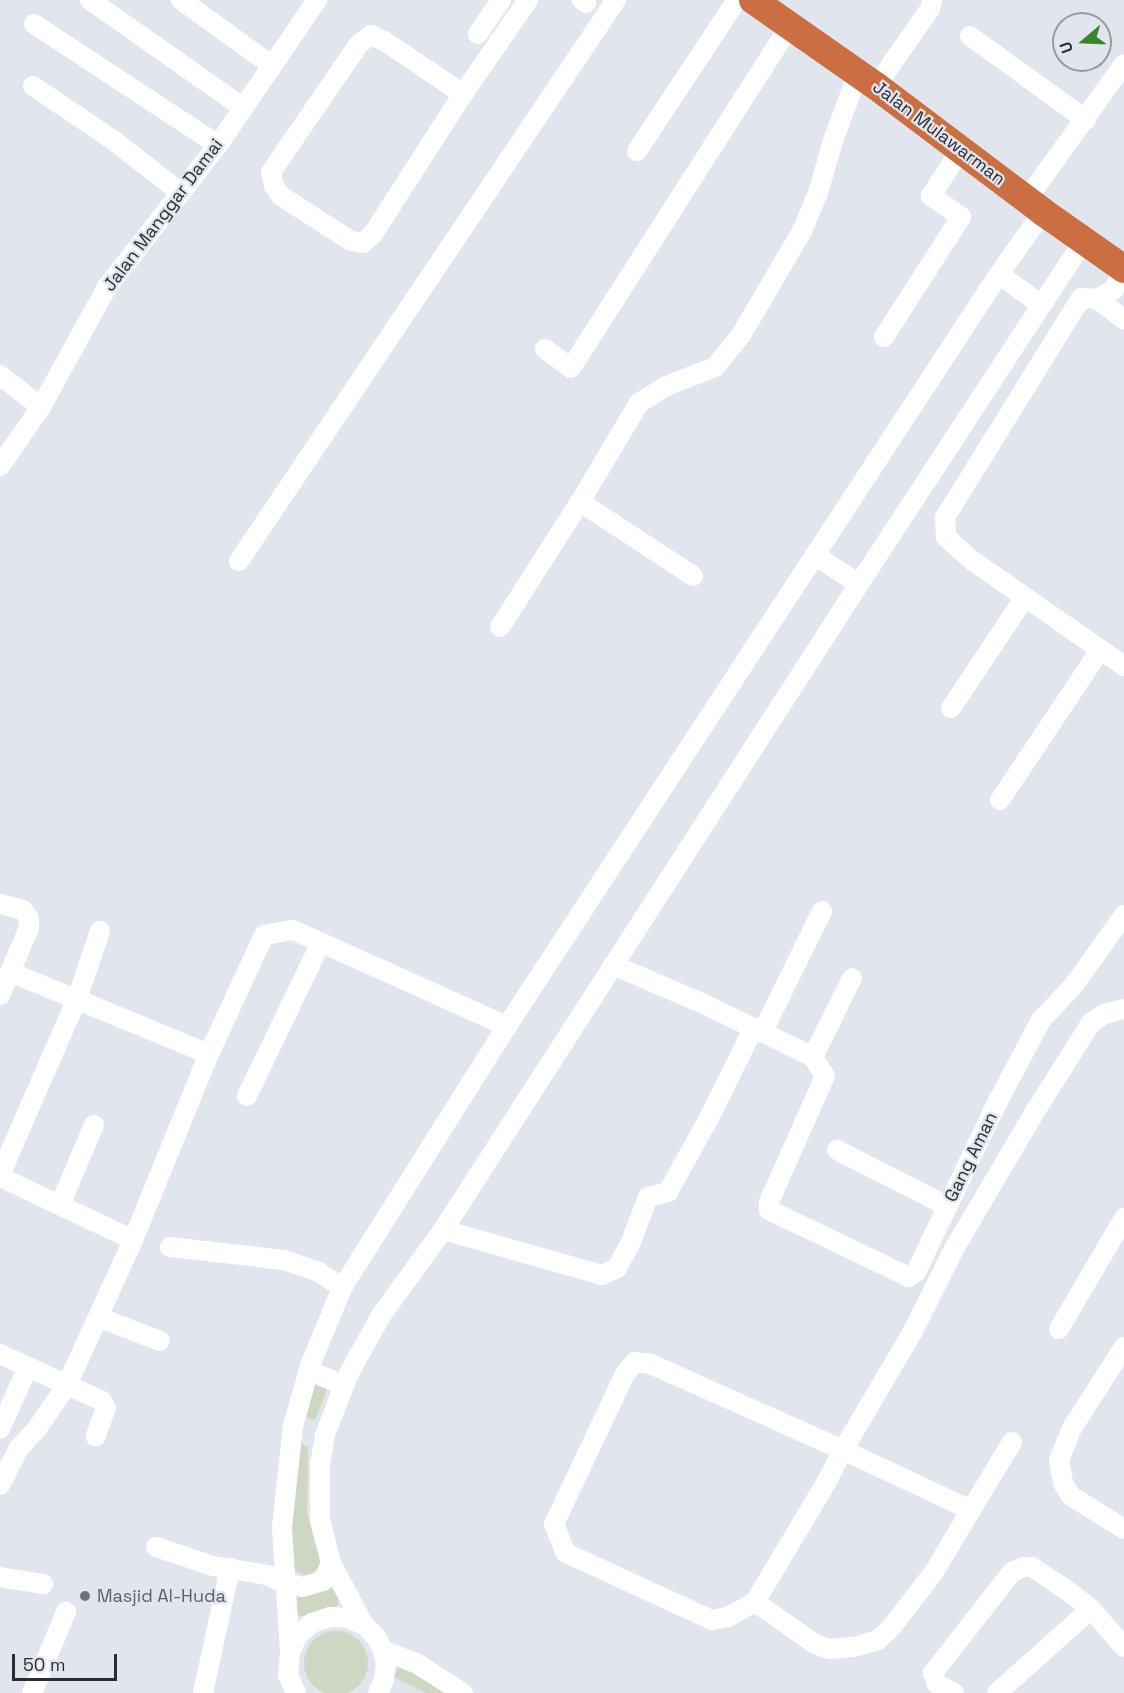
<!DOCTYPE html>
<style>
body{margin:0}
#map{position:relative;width:1124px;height:1693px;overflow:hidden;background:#e1e5ee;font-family:"Space Grotesk",sans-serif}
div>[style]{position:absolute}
.green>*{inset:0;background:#ced7c1}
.round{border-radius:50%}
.minor>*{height:20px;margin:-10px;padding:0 10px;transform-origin:10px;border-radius:10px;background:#fff}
.highway>*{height:28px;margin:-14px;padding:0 14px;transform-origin:14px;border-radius:14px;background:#cb6e41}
.dots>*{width:16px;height:16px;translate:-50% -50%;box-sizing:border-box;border:3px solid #e1e5ee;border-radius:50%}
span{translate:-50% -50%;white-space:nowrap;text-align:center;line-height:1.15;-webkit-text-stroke:4.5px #e1e5ee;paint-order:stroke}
.street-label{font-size:18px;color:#2b2d30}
.worship-label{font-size:18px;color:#5b616d}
.left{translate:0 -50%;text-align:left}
.north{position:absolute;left:1052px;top:12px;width:60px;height:60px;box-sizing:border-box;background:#e1e5ee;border:2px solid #989ba2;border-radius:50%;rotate:251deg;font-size:16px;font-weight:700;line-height:24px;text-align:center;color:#2b2d30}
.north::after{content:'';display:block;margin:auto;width:21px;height:27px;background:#3a842c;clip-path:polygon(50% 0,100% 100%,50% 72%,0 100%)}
.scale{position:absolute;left:12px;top:1654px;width:105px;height:27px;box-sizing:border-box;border:3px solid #2b2d30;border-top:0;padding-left:8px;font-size:18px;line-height:21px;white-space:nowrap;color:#2b2d30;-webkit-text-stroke:4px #e1e5ee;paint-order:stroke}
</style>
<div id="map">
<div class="green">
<i style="clip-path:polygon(311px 1378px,328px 1387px,316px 1418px,312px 1420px,305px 1415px)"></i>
<i style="clip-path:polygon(298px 1443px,308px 1447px,307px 1513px,320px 1561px,319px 1568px,311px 1574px,303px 1575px,296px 1571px,291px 1564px,290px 1515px)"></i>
<i style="clip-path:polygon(323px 1586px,332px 1589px,338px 1598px,338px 1605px,332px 1610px,309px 1617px,297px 1615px,295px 1597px,301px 1591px)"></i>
<i class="round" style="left:304px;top:1631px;width:64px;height:64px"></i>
<i style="clip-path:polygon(399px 1664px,450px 1693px,426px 1693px,394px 1677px)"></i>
</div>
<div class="minor">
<i style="left:90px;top:0;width:186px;rotate:35.1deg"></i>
<i style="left:181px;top:0;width:111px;rotate:35.8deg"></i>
<i style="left:582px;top:0;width:5px;rotate:37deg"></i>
<i style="left:34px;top:24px;width:220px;rotate:33.3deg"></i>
<i style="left:478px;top:34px;width:41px;rotate:-55.9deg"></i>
<i style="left:970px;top:36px;width:143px;rotate:35.9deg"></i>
<i style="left:33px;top:86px;width:97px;rotate:34deg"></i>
<i style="left:113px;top:140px;width:86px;rotate:37.9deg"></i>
<i style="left:876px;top:86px;width:94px;rotate:-55deg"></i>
<i style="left:930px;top:9px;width:9px;rotate:-77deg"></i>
<i style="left:463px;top:94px;width:93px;rotate:-146deg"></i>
<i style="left:386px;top:42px;width:17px;rotate:-155deg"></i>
<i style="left:371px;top:35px;width:15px;rotate:143deg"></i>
<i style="left:359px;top:44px;width:155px;rotate:124.5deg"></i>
<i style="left:271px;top:172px;width:14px;rotate:78deg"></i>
<i style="left:274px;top:186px;width:12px;rotate:55deg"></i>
<i style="left:281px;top:196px;width:83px;rotate:32.7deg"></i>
<i style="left:351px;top:241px;width:12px;rotate:9deg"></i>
<i style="left:363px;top:243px;width:13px;rotate:-42deg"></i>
<i style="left:373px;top:234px;width:156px;rotate:-57.3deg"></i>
<i style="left:457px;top:103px;width:11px;rotate:-56deg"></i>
<i style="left:463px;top:94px;width:114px;rotate:-55.3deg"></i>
<i style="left:637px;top:151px;width:181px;rotate:-56.5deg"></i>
<i style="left:1027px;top:199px;width:166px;rotate:-54.3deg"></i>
<i style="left:1124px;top:272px;width:21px;rotate:121deg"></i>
<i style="left:1113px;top:290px;width:18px;rotate:151deg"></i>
<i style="left:1097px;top:299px;width:16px;rotate:-176deg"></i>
<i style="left:1081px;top:298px;width:258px;rotate:121.8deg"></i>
<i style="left:945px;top:517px;width:20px;rotate:87deg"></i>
<i style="left:946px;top:537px;width:36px;rotate:42deg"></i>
<i style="left:973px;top:561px;width:184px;rotate:34.8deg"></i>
<i style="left:999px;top:274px;width:52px;rotate:36.4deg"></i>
<i style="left:1097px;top:299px;width:34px;rotate:37deg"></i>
<i style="left:884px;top:337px;width:143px;rotate:-57.3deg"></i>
<i style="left:961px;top:217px;width:37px;rotate:-145deg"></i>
<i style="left:931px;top:196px;width:56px;rotate:-57.4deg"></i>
<i style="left:545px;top:349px;width:32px;rotate:36deg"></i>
<i style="left:571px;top:368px;width:407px;rotate:-57.4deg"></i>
<i style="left:0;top:375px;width:52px;rotate:38deg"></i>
<i style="left:0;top:466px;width:72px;rotate:-55.2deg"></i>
<i style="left:41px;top:407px;width:137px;rotate:-61.2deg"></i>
<i style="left:107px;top:287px;width:180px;rotate:-52deg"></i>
<i style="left:218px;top:145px;width:176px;rotate:-55.7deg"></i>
<i style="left:580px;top:502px;width:135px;rotate:33.2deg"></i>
<i style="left:816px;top:556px;width:51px;rotate:33.1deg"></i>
<i style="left:239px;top:561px;width:676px;rotate:-56.1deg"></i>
<i style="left:500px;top:627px;width:148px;rotate:-57.4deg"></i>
<i style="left:580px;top:502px;width:115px;rotate:-59.2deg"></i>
<i style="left:639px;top:403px;width:32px;rotate:-32deg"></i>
<i style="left:666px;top:386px;width:53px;rotate:-21.2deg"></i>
<i style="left:715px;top:367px;width:41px;rotate:-50.9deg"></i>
<i style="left:741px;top:335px;width:121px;rotate:-59.6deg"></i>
<i style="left:802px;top:231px;width:41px;rotate:-67.2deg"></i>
<i style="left:818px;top:193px;width:54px;rotate:-73.9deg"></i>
<i style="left:833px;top:141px;width:72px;rotate:-69.8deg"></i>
<i style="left:951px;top:708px;width:133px;rotate:-56.3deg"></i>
<i style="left:1000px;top:800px;width:180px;rotate:-56.3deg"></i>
<i style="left:0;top:904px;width:24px;rotate:15deg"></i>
<i style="left:23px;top:910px;width:11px;rotate:56deg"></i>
<i style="left:29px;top:919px;width:9px;rotate:90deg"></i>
<i style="left:29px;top:928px;width:73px;rotate:113.4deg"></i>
<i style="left:613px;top:965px;width:99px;rotate:23.2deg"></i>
<i style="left:704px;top:1004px;width:121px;rotate:25.9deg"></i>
<i style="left:813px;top:1057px;width:22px;rotate:58deg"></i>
<i style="left:825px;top:1076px;width:138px;rotate:114deg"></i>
<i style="left:769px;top:1202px;width:8px;rotate:90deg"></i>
<i style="left:769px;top:1210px;width:155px;rotate:25.6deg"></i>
<i style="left:909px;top:1277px;width:9px;rotate:-36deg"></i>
<i style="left:916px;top:1272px;width:190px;rotate:-64.4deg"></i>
<i style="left:998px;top:1101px;width:92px;rotate:-62deg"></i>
<i style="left:1041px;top:1020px;width:48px;rotate:-46.7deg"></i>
<i style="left:1074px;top:985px;width:86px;rotate:-54.5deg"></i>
<i style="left:10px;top:972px;width:215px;rotate:22.4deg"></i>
<i style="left:762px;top:1033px;width:136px;rotate:-63.8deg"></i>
<i style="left:813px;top:1057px;width:88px;rotate:-63.7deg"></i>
<i style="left:247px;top:1096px;width:171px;rotate:-64.3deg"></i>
<i style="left:837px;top:1150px;width:123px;rotate:27deg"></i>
<i style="left:0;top:1175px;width:192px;rotate:-66.4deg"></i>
<i style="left:77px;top:999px;width:72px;rotate:-71.3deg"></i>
<i style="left:0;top:1177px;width:147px;rotate:25.3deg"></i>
<i style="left:60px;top:1205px;width:87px;rotate:-67deg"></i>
<i style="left:443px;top:1230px;width:165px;rotate:15.8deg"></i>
<i style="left:602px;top:1275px;width:17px;rotate:-25deg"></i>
<i style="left:617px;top:1268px;width:27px;rotate:-62deg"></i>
<i style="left:630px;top:1244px;width:50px;rotate:-69deg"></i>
<i style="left:648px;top:1197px;width:21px;rotate:-14deg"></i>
<i style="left:668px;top:1192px;width:85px;rotate:-61deg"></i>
<i style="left:709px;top:1118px;width:99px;rotate:-63.7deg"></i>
<i style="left:170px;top:1247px;width:115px;rotate:6.5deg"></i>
<i style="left:284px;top:1260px;width:37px;rotate:19deg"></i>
<i style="left:319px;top:1272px;width:28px;rotate:35deg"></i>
<i style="left:98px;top:1317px;width:66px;rotate:21.2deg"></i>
<i style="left:1059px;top:1329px;width:129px;rotate:-59.6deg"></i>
<i style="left:1124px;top:1347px;width:96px;rotate:122.7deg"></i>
<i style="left:1072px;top:1428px;width:35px;rotate:112deg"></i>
<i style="left:1059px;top:1460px;width:23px;rotate:80deg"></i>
<i style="left:1063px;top:1483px;width:15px;rotate:58deg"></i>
<i style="left:1071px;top:1496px;width:62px;rotate:31.9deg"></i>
<i style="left:0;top:1354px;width:112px;rotate:24.7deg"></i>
<i style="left:102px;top:1401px;width:8px;rotate:60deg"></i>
<i style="left:106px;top:1408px;width:30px;rotate:110deg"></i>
<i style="left:309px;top:1371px;width:37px;rotate:22deg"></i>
<i style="left:0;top:1429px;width:68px;rotate:-65.7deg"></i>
<i style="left:1012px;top:1442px;width:79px;rotate:121.1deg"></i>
<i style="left:971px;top:1510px;width:141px;rotate:-154.9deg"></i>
<i style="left:843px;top:1450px;width:210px;rotate:-155.9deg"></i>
<i style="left:651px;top:1364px;width:16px;rotate:-173deg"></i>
<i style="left:635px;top:1362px;width:16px;rotate:130deg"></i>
<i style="left:625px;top:1374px;width:166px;rotate:115.3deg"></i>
<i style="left:554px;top:1524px;width:31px;rotate:68deg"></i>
<i style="left:566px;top:1553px;width:161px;rotate:24.7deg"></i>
<i style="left:712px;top:1620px;width:16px;rotate:-11deg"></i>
<i style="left:728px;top:1617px;width:31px;rotate:-29deg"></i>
<i style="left:755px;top:1602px;width:139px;rotate:-59.2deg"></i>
<i style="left:826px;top:1483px;width:37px;rotate:-63deg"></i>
<i style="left:843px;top:1450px;width:138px;rotate:-59.5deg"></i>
<i style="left:913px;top:1331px;width:92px;rotate:-63.4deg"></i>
<i style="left:954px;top:1249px;width:161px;rotate:-59.5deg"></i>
<i style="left:1036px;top:1110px;width:103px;rotate:-57.7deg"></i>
<i style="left:1091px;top:1023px;width:16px;rotate:-35deg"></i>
<i style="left:1104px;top:1014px;width:21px;rotate:-14deg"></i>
<i style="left:0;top:1485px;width:42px;rotate:-62.8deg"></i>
<i style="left:19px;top:1448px;width:25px;rotate:-47deg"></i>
<i style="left:36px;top:1430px;width:55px;rotate:-55.4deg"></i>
<i style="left:67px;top:1385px;width:159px;rotate:-65.5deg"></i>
<i style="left:133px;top:1240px;width:201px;rotate:-67.8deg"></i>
<i style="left:209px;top:1054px;width:131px;rotate:-65.2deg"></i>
<i style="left:264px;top:935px;width:29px;rotate:-10deg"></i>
<i style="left:293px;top:930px;width:235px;rotate:24.2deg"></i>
<i style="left:156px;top:1547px;width:60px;rotate:18.4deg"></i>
<i style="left:213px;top:1566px;width:55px;rotate:9.5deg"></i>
<i style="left:267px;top:1575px;width:20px;rotate:24deg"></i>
<i style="left:285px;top:1583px;width:18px;rotate:13deg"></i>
<i style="left:303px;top:1587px;width:21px;rotate:-17deg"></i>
<i style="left:323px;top:1581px;width:20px;rotate:-66deg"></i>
<i style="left:0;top:1577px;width:44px;rotate:9.2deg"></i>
<i style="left:755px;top:1602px;width:73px;rotate:35deg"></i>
<i style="left:815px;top:1644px;width:15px;rotate:20deg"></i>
<i style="left:829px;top:1649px;width:25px;rotate:-5deg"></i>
<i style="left:854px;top:1647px;width:25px;rotate:-16deg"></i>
<i style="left:878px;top:1640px;width:18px;rotate:-43deg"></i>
<i style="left:891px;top:1628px;width:71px;rotate:-52.5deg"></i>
<i style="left:934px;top:1572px;width:72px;rotate:-59.2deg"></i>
<i style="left:364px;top:1625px;width:70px;rotate:-118deg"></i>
<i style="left:331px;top:1563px;width:44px;rotate:-104.3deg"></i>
<i style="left:320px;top:1520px;width:56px;rotate:-90deg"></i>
<i style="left:320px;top:1464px;width:29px;rotate:-80deg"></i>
<i style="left:325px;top:1435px;width:66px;rotate:-68.8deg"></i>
<i style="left:349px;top:1373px;width:68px;rotate:-60.8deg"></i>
<i style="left:382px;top:1314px;width:104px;rotate:-54deg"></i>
<i style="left:443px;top:1230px;width:768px;rotate:-57.22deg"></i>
<i style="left:859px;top:584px;width:409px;rotate:-56.8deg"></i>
<i style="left:383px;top:1650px;width:35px;rotate:22deg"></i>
<i style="left:416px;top:1663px;width:56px;rotate:32.6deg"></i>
<i style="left:290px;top:1652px;width:125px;rotate:-93.7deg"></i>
<i style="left:282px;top:1527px;width:102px;rotate:-83.8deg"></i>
<i style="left:293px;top:1426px;width:66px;rotate:-74.1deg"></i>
<i style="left:311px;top:1363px;width:81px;rotate:-67.5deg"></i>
<i style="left:342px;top:1288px;width:310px;rotate:-57.8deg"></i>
<i style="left:507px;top:1026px;width:899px;rotate:-56.81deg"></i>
<i style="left:999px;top:274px;width:76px;rotate:-54.6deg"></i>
<i style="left:32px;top:1693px;width:88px;rotate:-67.2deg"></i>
<i style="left:203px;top:1693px;width:128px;rotate:-77.8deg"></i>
<i style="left:296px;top:1693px;width:20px;rotate:-114deg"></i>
<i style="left:288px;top:1675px;width:23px;rotate:-85deg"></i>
<i style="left:290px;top:1652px;width:19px;rotate:-65deg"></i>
<i style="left:298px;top:1635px;width:18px;rotate:-41deg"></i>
<i style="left:312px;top:1623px;width:19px;rotate:-18deg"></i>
<i style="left:330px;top:1617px;width:18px;rotate:3deg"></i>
<i style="left:348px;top:1618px;width:17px;rotate:24deg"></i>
<i style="left:364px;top:1625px;width:17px;rotate:45deg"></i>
<i style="left:376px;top:1637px;width:15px;rotate:62deg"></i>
<i style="left:383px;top:1650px;width:14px;rotate:78deg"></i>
<i style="left:386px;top:1664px;width:15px;rotate:98deg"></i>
<i style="left:384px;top:1679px;width:15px;rotate:113deg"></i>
<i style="left:954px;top:1693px;width:19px;rotate:-152deg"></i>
<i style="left:937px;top:1684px;width:12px;rotate:-110deg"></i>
<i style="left:933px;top:1673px;width:128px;rotate:-52deg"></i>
<i style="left:1012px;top:1572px;width:12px;rotate:-24deg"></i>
<i style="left:1023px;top:1567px;width:9px"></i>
<i style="left:1032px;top:1567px;width:43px;rotate:33.7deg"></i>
<i style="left:1068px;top:1591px;width:29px;rotate:38deg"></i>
<i style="left:1091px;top:1609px;width:50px;rotate:49deg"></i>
<i style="left:997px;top:1693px;width:126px;rotate:-41.8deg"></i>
</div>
<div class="highway">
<i style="left:753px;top:0;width:150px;rotate:35deg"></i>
<i style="left:876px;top:86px;width:209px;rotate:37deg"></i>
<i style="left:1043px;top:212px;width:99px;rotate:35.1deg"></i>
</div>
<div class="dots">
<i style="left:85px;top:1596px;background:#6b7280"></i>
</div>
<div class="street-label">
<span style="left:939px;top:133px;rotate:37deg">Jalan Mulawarman</span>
<span style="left:163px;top:215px;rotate:-53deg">Jalan Manggar Damai</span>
<span style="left:971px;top:1157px;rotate:-64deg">Gang Aman</span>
</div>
<div class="worship-label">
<span class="left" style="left:97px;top:1596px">Masjid Al-Huda</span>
</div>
<div class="north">U</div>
<div class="scale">50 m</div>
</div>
